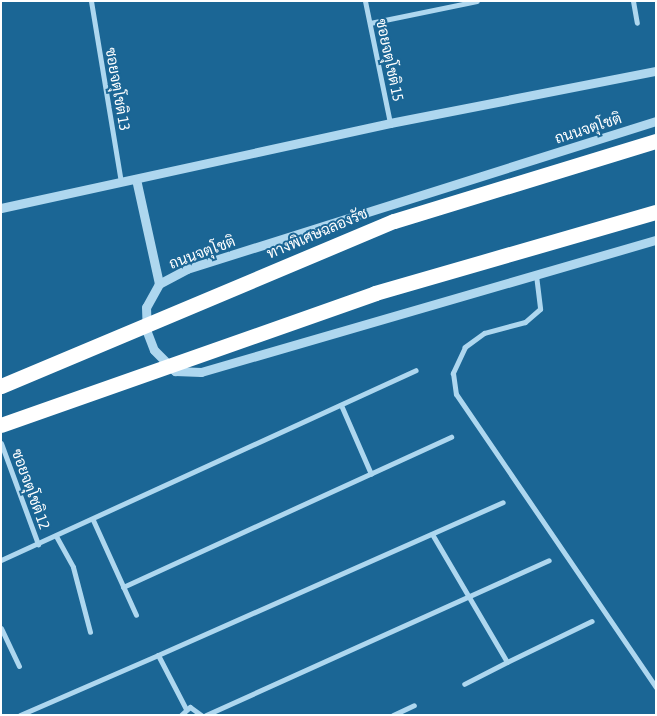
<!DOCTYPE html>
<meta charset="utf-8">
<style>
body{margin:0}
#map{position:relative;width:657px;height:716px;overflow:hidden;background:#1b6695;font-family:"Asap Condensed",Sarabun,sans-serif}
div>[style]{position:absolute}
.minor>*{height:5px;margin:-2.5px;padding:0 2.5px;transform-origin:2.5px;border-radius:2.5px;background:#aed7ef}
.tertiary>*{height:9px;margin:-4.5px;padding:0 4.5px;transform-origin:4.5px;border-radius:4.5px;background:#aed7ef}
.motorway>*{height:15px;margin:-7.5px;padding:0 7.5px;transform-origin:7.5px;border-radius:7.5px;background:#fff}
.motorway-bridge>*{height:15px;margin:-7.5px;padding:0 7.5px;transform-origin:7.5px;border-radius:7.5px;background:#fff}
span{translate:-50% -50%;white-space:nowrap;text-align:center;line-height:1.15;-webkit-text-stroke:4px #1b6695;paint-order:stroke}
.street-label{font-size:15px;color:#fff}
.frame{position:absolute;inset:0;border:2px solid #fff;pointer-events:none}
</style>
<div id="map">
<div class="minor">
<i style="left:91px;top:1px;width:183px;rotate:80.6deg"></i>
<i style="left:365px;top:1px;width:125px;rotate:78.4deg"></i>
<i style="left:633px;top:1px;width:22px;rotate:80deg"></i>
<i style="left:370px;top:23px;width:109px;rotate:-11.6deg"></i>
<i style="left:536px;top:275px;width:34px;rotate:83deg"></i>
<i style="left:540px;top:309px;width:20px;rotate:139deg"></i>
<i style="left:525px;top:322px;width:42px;rotate:165deg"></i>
<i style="left:484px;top:333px;width:24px;rotate:144deg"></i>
<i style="left:465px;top:347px;width:29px;rotate:115deg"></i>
<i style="left:453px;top:373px;width:21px;rotate:82deg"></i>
<i style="left:456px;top:394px;width:355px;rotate:55.7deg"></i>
<i style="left:341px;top:405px;width:75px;rotate:66.5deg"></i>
<i style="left:1px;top:443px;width:108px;rotate:69.9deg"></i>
<i style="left:93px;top:520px;width:104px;rotate:65.6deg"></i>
<i style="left:432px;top:534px;width:148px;rotate:59.6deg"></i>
<i style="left:507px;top:662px;width:48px;rotate:152.9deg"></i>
<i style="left:56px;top:536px;width:35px;rotate:61deg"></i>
<i style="left:73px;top:567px;width:67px;rotate:75.3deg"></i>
<i style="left:1px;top:560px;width:456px;rotate:-24.6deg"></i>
<i style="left:123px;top:587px;width:361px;rotate:-24.6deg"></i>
<i style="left:1px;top:628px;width:42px;rotate:64.7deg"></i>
<i style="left:158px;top:655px;width:377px;rotate:-23.9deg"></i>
<i style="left:507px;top:662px;width:94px;rotate:-25.8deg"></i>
<i style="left:20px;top:715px;width:150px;rotate:-23.5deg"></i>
<i style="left:158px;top:655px;width:61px;rotate:62.6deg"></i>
<i style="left:181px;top:715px;width:12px;rotate:-42deg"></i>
<i style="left:190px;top:707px;width:14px;rotate:36deg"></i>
<i style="left:206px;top:715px;width:376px;rotate:-24.3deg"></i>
<i style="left:393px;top:715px;width:23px;rotate:-25deg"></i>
</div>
<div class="tertiary">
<i style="left:656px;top:121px;width:492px;rotate:162.5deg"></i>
<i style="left:187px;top:269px;width:32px;rotate:152deg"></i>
<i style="left:159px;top:284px;width:26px;rotate:119deg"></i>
<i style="left:146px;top:307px;width:25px;rotate:88deg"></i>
<i style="left:147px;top:332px;width:19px;rotate:69deg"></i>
<i style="left:154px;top:350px;width:30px;rotate:45deg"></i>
<i style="left:175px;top:371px;width:26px;rotate:2deg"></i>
<i style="left:201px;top:372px;width:474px;rotate:-16.2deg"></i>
<i style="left:136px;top:179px;width:107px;rotate:77.6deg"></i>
<i style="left:1px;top:208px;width:398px;rotate:-12.3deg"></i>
<i style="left:390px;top:123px;width:271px;rotate:-11.1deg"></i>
</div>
<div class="motorway">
<i style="left:394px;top:221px;width:274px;rotate:-17deg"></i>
</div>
<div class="motorway-bridge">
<i style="left:1px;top:386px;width:426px;rotate:-22.8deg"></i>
<i style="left:1px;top:425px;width:397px;rotate:-19.4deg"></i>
<i style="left:375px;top:293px;width:292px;rotate:-16.1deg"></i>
</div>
<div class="street-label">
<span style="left:390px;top:60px;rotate:78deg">ซอยจตุโชติ 15</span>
<span style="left:118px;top:89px;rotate:80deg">ซอยจตุโชติ 13</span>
<span style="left:588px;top:128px;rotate:-18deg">ถนนจตุโชติ</span>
<span style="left:317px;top:233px;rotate:-23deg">ทางพิเศษฉลองรัช</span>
<span style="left:202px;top:252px;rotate:-20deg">ถนนจตุโชติ</span>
<span style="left:31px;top:489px;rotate:70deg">ซอยจตุโชติ 12</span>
</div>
<div class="frame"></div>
</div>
